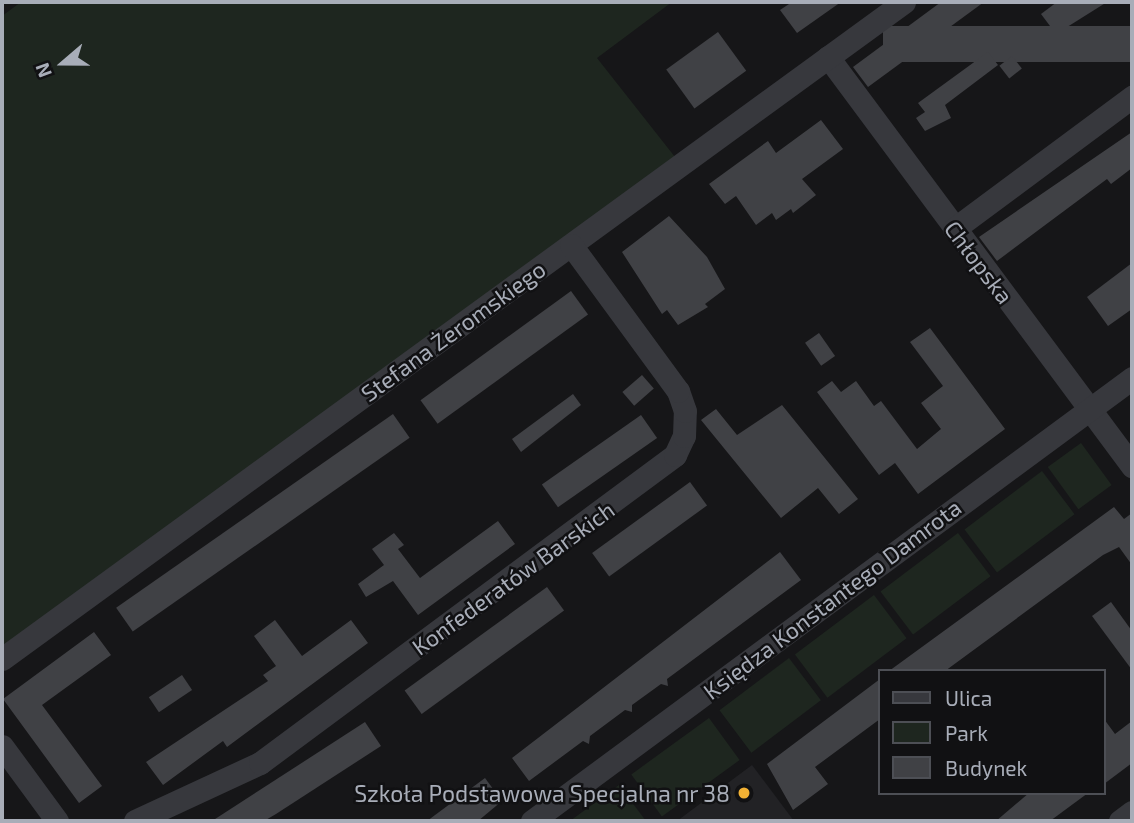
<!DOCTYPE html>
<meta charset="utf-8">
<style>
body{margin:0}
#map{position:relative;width:1134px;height:823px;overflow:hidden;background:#161618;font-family:"Exo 2",sans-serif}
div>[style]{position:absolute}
.built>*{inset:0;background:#222225}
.green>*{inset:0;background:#1e261f;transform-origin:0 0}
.building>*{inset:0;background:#404145;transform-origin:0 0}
.street>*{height:23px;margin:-11.5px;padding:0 11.5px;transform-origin:11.5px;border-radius:11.5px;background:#37383d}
.dots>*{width:19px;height:19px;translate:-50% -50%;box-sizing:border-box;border:4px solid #111113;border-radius:50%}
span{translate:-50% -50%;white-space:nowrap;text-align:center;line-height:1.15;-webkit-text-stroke:5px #111113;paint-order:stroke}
.street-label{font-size:23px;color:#a8adb8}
.poi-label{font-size:23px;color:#a8adb8}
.right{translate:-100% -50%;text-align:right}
.frame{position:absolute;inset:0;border:4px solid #a8adb8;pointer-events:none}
.legend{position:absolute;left:878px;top:669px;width:228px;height:126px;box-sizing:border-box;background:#111113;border:2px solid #4d4f55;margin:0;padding:9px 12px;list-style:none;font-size:21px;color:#a8adb8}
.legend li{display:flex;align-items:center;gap:14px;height:35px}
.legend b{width:35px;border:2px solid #4d4f55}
.north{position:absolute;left:28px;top:28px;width:70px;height:70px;-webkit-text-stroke:5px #111113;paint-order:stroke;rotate:250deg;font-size:19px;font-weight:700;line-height:28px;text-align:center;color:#a8adb8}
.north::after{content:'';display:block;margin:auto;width:24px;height:32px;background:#a8adb8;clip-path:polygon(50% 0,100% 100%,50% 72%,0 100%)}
</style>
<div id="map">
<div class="built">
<i style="clip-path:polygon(752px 765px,794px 821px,677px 821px)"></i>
</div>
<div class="green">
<i style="clip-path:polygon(21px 2px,672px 2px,597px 58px,675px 157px,2px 652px,2px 16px)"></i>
<i style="left:1081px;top:443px;width:52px;height:41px;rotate:54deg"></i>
<i style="left:1042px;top:471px;width:54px;height:97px;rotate:53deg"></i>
<i style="left:958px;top:533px;width:54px;height:97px;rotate:53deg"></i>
<i style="left:874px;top:595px;width:54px;height:99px;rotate:53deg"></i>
<i style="left:789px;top:658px;width:53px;height:87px;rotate:53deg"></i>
<i style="left:709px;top:718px;width:52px;height:96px;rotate:54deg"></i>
<i style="clip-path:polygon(619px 785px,646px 821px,570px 821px)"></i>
</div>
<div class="building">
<i style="clip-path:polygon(792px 2px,841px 2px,797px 33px,780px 10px)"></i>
<i style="clip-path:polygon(941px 2px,984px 2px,868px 87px,853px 67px)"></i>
<i style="clip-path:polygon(1057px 2px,1107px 2px,1056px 34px,1041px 14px)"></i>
<i style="left:1132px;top:26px;width:36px;height:249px;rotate:90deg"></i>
<i style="left:718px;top:32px;width:48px;height:64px;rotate:54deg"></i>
<i style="clip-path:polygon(988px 52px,998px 65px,945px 105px,951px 118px,925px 131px,916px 118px,925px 112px,918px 103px)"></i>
<i style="left:1012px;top:56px;width:16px;height:16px;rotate:52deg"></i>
<i style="clip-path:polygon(821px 120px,843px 149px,802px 179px,816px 195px,793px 213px,791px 209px,776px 220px,772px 213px,756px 225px,736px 196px,725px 204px,709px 184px,768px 141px,776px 153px)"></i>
<i style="clip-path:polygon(1132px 132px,1132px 168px,1111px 184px,1107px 179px,997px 261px,979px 237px)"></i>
<i style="clip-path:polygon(669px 216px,707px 257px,725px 289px,705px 304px,708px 307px,678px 325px,667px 310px,662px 314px,622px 252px)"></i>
<i style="clip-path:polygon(1132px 263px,1132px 309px,1108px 326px,1087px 297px)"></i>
<i style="left:571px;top:291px;width:29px;height:186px;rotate:54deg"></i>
<i style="clip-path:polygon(930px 328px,1005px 429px,918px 494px,895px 463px,879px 475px,817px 392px,832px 381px,841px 392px,856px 381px,874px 406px,881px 401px,917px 449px,941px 429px,921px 403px,943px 386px,910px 342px)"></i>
<i style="left:819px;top:333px;width:28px;height:17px;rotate:55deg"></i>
<i style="left:642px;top:375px;width:18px;height:26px;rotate:49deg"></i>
<i style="clip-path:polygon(573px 394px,581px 405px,521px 452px,512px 439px)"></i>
<i style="clip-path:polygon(782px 405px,858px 499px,839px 514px,818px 488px,781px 518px,701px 420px,716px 409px,737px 435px)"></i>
<i style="left:393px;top:414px;width:29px;height:338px;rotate:55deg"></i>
<i style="left:641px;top:415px;width:28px;height:121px;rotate:55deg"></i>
<i style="left:690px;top:482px;width:29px;height:121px;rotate:54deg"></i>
<i style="clip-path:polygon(1114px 507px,1124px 519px,1132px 513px,1132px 565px,1119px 547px,1103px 555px,945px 671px,889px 671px)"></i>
<i style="clip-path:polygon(498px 521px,515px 544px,418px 615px,393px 581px,366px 597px,358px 584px,384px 565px,372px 549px,394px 533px,404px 545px,398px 549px,420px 578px)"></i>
<i style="clip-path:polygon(780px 552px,801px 580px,667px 679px,668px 686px,661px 684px,632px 705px,632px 712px,625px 710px,590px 736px,589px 744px,583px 741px,529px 781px,512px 758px)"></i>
<i style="left:547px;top:587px;width:29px;height:176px;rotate:54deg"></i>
<i style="clip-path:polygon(1111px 602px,1132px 631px,1132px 670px,1092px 616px)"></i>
<i style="clip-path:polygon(275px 620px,302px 656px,351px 620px,368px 643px,227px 747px,223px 741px,163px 785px,146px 762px,268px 681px,263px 675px,276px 666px,254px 636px)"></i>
<i style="clip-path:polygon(94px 632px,111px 655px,42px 705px,102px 786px,79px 803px,3px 699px)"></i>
<i style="left:182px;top:675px;width:18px;height:40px;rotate:56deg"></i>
<i style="clip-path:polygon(880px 679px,880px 719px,815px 767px,828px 784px,793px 810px,767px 764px)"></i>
<i style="clip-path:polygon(1104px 719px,1115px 734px,1132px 721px,1132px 763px,1104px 784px)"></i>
<i style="clip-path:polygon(365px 722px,381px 746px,276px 814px,264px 821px,212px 821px)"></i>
<i style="clip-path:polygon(485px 778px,502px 801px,478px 821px,427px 821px)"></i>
<i style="clip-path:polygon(1029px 793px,1088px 793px,1050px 821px,996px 821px)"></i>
</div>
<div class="street">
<i style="left:828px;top:57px;width:510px;rotate:53.38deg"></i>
<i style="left:954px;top:229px;width:222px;rotate:-36.6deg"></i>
<i style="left:2px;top:659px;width:1116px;rotate:-36.07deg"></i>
<i style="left:2px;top:746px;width:93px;rotate:53.7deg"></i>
<i style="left:135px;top:821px;width:138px;rotate:-24.9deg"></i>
<i style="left:260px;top:763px;width:517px;rotate:-36.58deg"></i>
<i style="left:675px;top:455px;width:21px;rotate:-65deg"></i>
<i style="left:684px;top:436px;width:25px;rotate:-88deg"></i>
<i style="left:685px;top:411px;width:21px;rotate:-109deg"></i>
<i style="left:678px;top:391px;width:181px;rotate:-126.2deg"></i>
<i style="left:532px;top:821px;width:746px;rotate:-36.44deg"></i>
<i style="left:1120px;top:821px;width:15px;rotate:-37deg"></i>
</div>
<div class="dots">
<i style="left:744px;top:793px;background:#f2b134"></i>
</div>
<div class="street-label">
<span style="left:979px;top:262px;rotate:53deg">Chłopska</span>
<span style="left:453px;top:331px;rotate:-36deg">Stefana Żeromskiego</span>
<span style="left:513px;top:578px;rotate:-36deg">Konfederatów Barskich</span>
<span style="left:832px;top:599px;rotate:-37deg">Księdza Konstantego Damrota</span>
</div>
<div class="poi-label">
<span class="right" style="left:730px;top:793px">Szkoła Podstawowa Specjalna nr 38</span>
</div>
<div class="frame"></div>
<ul class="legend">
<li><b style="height:9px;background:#37383d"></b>Ulica</li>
<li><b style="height:19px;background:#1e261f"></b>Park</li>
<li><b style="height:19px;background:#404145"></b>Budynek</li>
</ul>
<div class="north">N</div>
</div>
